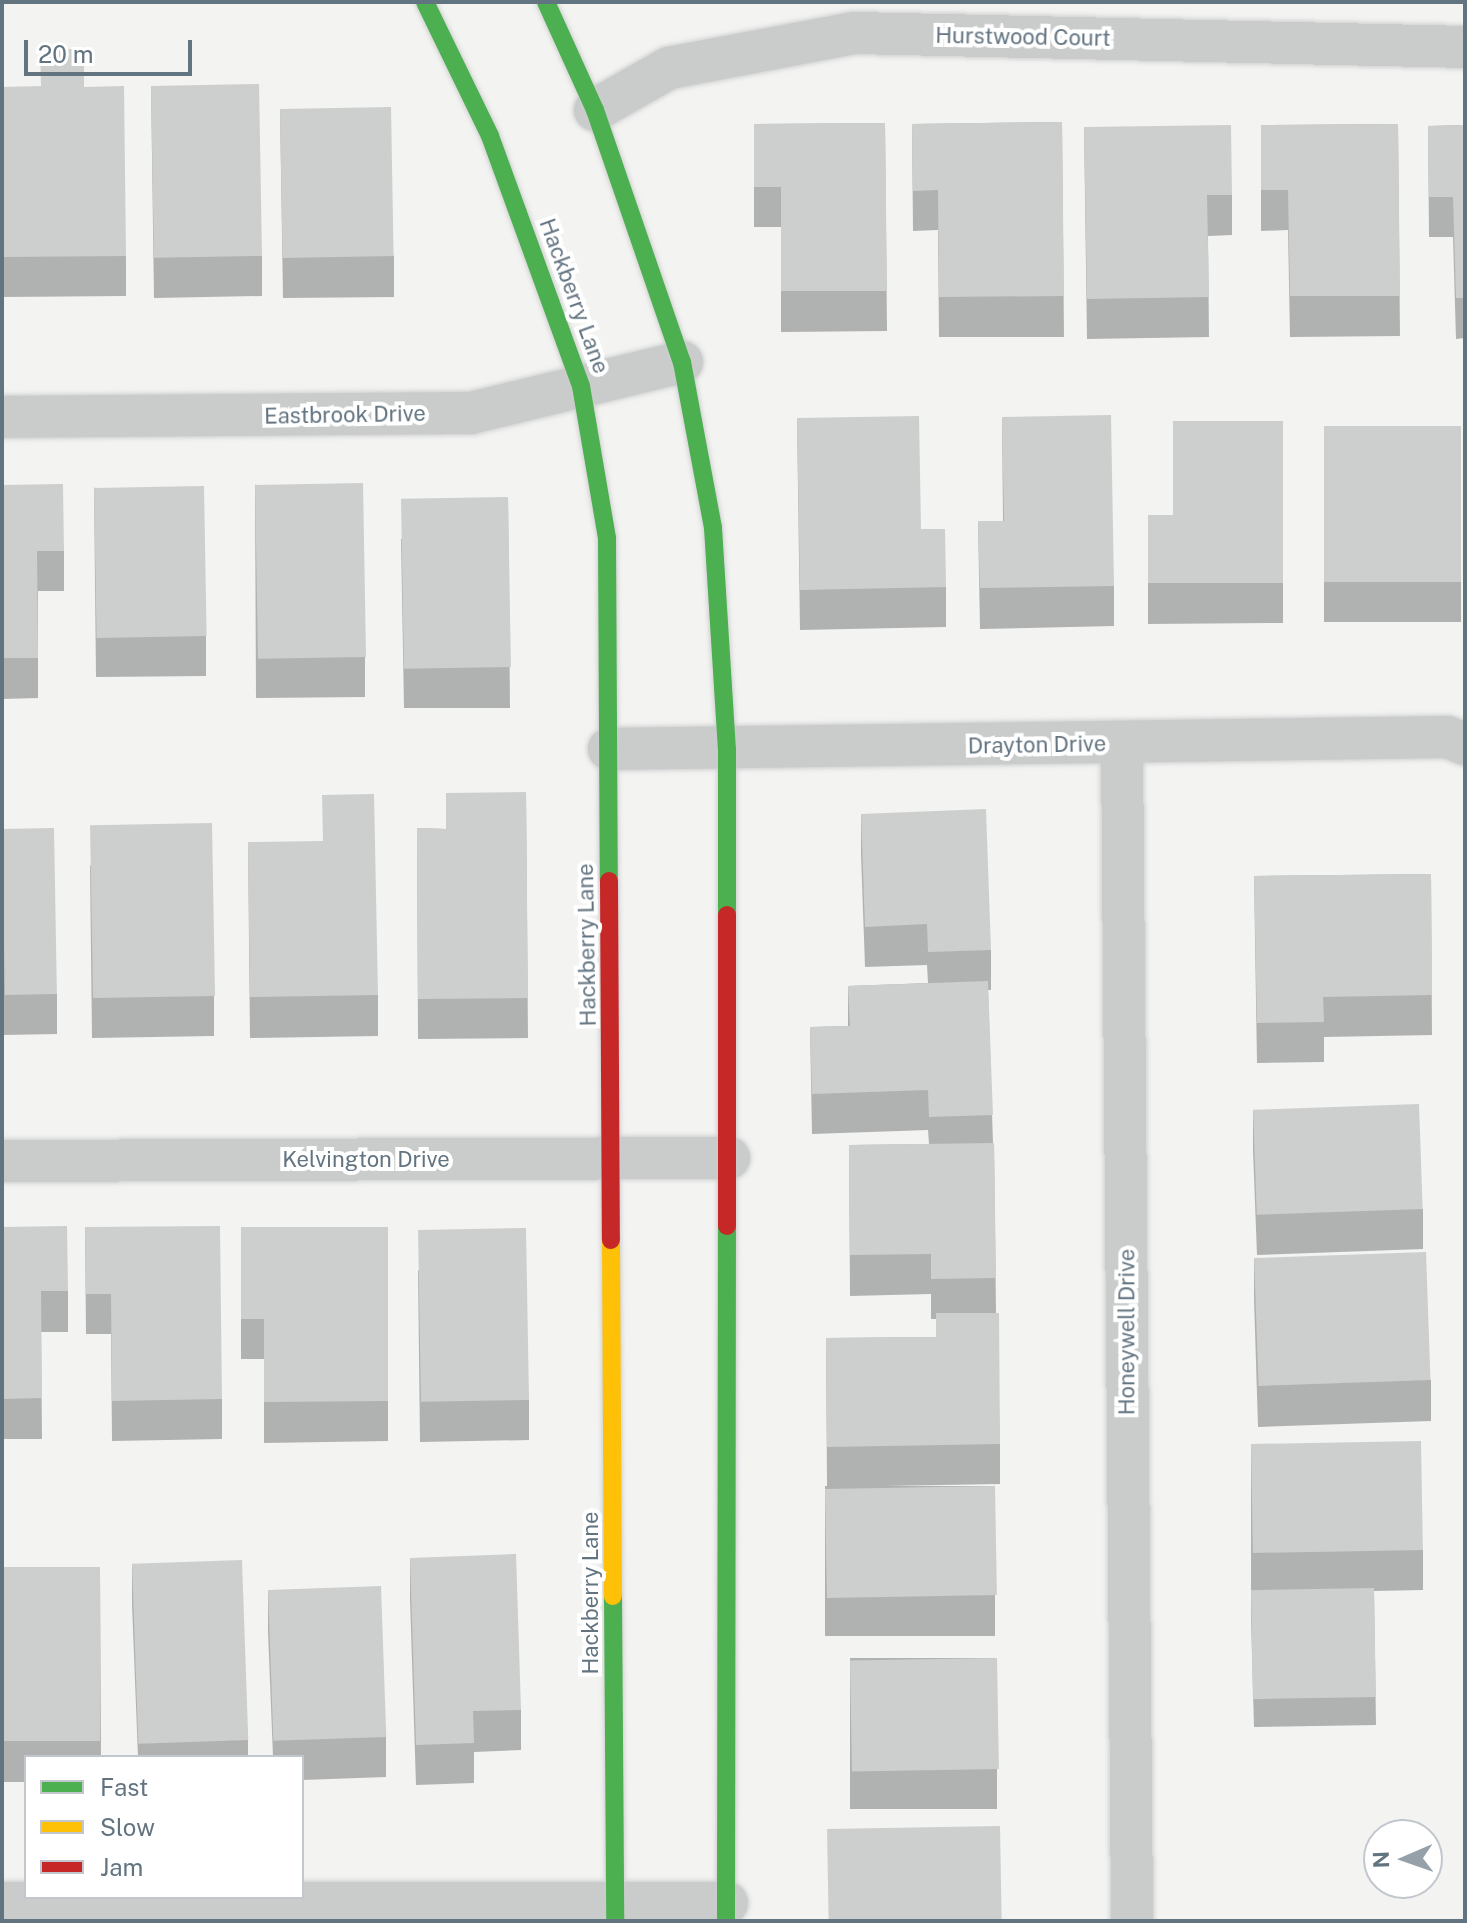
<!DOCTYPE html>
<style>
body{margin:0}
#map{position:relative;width:1467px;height:1923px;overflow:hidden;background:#f3f3f1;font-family:"Public Sans",sans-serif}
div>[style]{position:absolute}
.roads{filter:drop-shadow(0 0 2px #d0d1d2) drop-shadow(0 0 2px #d0d1d2)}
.street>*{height:42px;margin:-21px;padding:0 21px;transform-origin:21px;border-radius:21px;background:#cacccc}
.fast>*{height:18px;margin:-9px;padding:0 9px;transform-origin:9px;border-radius:9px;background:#4caf50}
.slow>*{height:18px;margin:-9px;padding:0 9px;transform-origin:9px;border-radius:9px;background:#ffc107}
.jam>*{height:18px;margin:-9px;padding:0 9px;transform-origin:9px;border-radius:9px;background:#c62828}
.wall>*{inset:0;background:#b0b2b1;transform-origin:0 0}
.building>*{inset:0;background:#cdcfce;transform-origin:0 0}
span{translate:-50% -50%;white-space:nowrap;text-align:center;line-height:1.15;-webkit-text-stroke:8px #fff;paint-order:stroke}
.street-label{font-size:22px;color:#637481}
.frame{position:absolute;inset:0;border:4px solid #637481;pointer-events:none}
.legend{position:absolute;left:24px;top:1755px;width:280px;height:144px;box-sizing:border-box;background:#fff;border:2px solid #c1c7cd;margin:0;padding:10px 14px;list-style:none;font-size:24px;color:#637481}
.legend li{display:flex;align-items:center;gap:16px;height:40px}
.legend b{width:40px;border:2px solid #c1c7cd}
.north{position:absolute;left:1363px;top:1819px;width:80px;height:80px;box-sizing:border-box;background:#fff;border:2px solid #c1c7cd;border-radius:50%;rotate:268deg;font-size:22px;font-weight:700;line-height:32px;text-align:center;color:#637481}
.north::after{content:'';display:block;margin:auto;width:28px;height:36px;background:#95a0a8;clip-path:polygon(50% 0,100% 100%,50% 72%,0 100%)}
.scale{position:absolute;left:24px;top:40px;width:168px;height:36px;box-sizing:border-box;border:4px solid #637481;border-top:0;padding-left:10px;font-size:24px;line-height:28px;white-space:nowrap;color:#637481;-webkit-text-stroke:6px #fff;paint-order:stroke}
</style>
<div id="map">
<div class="roads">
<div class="street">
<i style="left:595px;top:110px;width:85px;rotate:-29.6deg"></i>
<i style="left:669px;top:68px;width:189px;rotate:-10.7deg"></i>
<i style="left:855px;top:33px;width:610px;rotate:1.31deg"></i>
<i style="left:2px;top:417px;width:469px;rotate:-0.5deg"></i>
<i style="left:471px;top:413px;width:217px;rotate:-13.6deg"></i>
<i style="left:1122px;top:744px;width:1177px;rotate:89.51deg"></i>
<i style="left:609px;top:749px;width:838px;rotate:-0.82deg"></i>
<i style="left:1447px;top:737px;width:19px;rotate:21deg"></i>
<i style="left:2px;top:1161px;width:727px;rotate:-0.24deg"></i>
<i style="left:2px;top:1903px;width:725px"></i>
</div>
<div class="fast">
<i style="left:425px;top:2px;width:149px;rotate:64.1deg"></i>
<i style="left:490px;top:136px;width:266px;rotate:70deg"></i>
<i style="left:581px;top:386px;width:154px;rotate:80.3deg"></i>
<i style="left:607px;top:538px;width:343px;rotate:89.7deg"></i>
<i style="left:546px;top:2px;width:119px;rotate:65.6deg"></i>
<i style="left:595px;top:110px;width:267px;rotate:71deg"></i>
<i style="left:682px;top:362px;width:169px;rotate:79.4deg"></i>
<i style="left:713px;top:528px;width:222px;rotate:86.4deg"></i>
<i style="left:727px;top:750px;width:165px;rotate:90deg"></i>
<i style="left:613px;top:1596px;width:325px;rotate:89.6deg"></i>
<i style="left:726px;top:1921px;width:695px;rotate:-89.92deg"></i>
</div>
<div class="slow">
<i style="left:611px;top:1240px;width:356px;rotate:89.7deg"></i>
</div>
<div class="jam">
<i style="left:609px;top:881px;width:359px;rotate:89.7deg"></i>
<i style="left:727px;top:1226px;width:311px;rotate:-90deg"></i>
</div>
</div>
<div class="wall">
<i style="clip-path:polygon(40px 86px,84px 87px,126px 256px,126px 296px,3px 297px,2px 226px)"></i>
<i style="clip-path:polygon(151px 86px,262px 256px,262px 296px,154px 298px)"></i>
<i style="clip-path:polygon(280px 110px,394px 256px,394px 297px,283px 298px)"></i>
<i style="clip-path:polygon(1062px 122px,1064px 337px,939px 337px,938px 230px,913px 231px,912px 124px)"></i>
<i style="clip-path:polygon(885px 123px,887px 331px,781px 332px,781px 227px,754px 227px,754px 124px)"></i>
<i style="clip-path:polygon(1398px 124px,1400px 336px,1290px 337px,1288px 230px,1261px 231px,1261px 125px)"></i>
<i style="clip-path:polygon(1465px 125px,1465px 338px,1456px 339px,1453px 237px,1429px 237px,1428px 126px)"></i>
<i style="clip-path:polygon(1084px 127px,1232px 195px,1232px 235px,1208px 236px,1209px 337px,1087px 339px)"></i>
<i style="clip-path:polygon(1002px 417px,1114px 586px,1114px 626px,980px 629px,978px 521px,1003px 521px)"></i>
<i style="clip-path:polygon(797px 418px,921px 529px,946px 587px,946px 627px,800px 630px)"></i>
<i style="clip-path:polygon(1283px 421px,1283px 623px,1148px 624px,1148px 515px,1173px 515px)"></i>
<i style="left:1324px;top:426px;width:137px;height:196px"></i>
<i style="clip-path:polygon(255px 484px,365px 657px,365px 697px,256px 698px)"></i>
<i style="clip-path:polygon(2px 485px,64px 551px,64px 591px,38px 591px,38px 698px,2px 699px)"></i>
<i style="clip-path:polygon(94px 487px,206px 636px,206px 676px,96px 677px)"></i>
<i style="clip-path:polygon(508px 497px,510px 708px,404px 708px,401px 539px)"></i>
<i style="clip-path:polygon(526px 792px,528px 1038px,418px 1039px,417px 828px,446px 829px)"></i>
<i style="clip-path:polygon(861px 814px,991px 950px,991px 990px,988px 990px,993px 1143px,994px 1143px,996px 1313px,1000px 1444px,1000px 1484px,827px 1487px,826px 1338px,936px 1337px,936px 1319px,931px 1319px,931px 1294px,850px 1296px,849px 1145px,929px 1144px,928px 1130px,812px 1134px,810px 1027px,848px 1026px,848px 986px,928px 983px,927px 965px,865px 967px,861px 854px)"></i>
<i style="clip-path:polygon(2px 830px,57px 994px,57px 1034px,2px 1035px)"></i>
<i style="clip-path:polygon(248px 842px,378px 995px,378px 1036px,250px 1038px)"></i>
<i style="clip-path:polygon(90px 865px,214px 996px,214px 1036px,92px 1038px)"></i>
<i style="clip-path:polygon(1431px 874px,1432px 1035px,1324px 1037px,1324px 1062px,1257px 1063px,1254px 876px)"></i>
<i style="clip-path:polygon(1253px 1110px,1423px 1209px,1423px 1249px,1257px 1255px,1253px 1150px)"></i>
<i style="clip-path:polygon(2px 1227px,68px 1291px,68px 1332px,41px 1332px,42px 1439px,2px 1439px)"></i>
<i style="clip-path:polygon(85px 1227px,222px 1399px,222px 1439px,112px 1441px,111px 1334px,86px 1334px)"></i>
<i style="clip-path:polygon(241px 1227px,388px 1227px,388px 1441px,264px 1443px,264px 1359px,241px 1359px)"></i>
<i style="clip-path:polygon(1254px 1258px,1431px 1380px,1431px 1421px,1258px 1427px,1254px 1299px)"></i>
<i style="clip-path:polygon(418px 1270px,529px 1400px,529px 1440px,420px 1442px)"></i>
<i style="clip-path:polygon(1251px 1444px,1423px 1550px,1423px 1590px,1374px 1591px,1376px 1725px,1254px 1727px,1251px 1619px)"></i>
<i style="left:995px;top:1486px;width:150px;height:170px;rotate:90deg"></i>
<i style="clip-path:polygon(410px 1558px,521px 1710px,521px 1750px,474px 1752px,474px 1783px,416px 1785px,410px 1598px)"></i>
<i style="clip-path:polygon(132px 1564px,248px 1740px,248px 1757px,138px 1757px,132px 1604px)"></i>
<i style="clip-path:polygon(100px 1567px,101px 1757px,26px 1757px,26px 1782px,2px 1782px,2px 1568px)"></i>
<i style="clip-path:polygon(268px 1590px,386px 1737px,386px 1777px,302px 1780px,302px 1757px,273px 1757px,268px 1631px)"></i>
<i style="left:997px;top:1658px;width:151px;height:147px;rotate:90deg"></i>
</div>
<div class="building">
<i style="clip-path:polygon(40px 49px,84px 49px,84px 87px,124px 86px,126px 256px,3px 257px,2px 87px,41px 86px)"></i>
<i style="left:259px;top:84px;width:172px;height:108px;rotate:89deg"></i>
<i style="left:391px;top:107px;width:149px;height:111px;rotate:89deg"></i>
<i style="clip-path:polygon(1062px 122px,1064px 296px,939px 297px,938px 190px,913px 191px,912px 124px)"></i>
<i style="clip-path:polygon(885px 123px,887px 291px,781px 291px,781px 187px,754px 187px,754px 124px)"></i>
<i style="clip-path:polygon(1398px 124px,1400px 296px,1290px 296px,1288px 190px,1261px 190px,1261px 125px)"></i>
<i style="clip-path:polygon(1231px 125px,1232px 195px,1207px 195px,1209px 297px,1087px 299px,1084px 127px)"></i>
<i style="clip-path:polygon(1465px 125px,1465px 298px,1456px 298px,1453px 197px,1429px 197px,1428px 126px)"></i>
<i style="clip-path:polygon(1111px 415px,1114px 586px,980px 588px,978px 521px,1004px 521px,1002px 417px)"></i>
<i style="clip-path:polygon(919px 416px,921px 529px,945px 529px,946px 587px,800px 590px,797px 418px)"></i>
<i style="clip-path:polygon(1173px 421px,1283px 421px,1283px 583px,1148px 583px,1148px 515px,1173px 515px)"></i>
<i style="left:1324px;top:426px;width:137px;height:156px"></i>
<i style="left:363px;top:483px;width:174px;height:108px;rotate:89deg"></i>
<i style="clip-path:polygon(63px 484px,64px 551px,37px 551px,38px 658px,2px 658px,2px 485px)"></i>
<i style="left:204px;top:486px;width:150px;height:110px;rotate:89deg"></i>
<i style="left:508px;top:497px;width:170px;height:107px;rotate:89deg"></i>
<i style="clip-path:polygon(526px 792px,528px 998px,418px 999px,417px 828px,446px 829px,446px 793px)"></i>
<i style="clip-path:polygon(374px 794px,378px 995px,250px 997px,248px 842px,323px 841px,322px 795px)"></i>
<i style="clip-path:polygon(986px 809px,991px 950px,928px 952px,927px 924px,865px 927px,861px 814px)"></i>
<i style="left:212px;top:823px;width:173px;height:122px;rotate:89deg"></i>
<i style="left:54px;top:828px;width:166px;height:52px;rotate:89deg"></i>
<i style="clip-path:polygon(1431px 874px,1432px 995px,1323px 997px,1324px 1022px,1257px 1023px,1254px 876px)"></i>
<i style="clip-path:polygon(988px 981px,993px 1115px,929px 1117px,928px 1090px,812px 1094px,810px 1027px,850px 1026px,848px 986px)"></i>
<i style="left:1419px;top:1104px;width:105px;height:166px;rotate:88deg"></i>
<i style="clip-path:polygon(994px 1143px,996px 1278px,931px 1279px,931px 1254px,850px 1255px,849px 1145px)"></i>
<i style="clip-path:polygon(67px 1226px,68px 1291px,41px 1291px,42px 1398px,2px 1399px,2px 1227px)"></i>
<i style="clip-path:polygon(220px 1226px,222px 1399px,112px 1401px,111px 1294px,86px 1294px,85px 1227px)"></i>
<i style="clip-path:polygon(241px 1227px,388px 1227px,388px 1401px,264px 1402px,264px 1319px,241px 1319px)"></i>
<i style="left:526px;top:1228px;width:172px;height:108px;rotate:89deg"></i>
<i style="left:1426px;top:1252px;width:128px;height:172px;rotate:88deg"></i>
<i style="clip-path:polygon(936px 1313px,999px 1313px,1000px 1444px,827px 1447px,826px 1338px,936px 1337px)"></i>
<i style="left:1421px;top:1441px;width:109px;height:170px;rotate:89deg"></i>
<i style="left:995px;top:1486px;width:109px;height:170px;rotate:89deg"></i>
<i style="clip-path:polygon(516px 1554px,521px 1710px,473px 1711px,474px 1743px,416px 1745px,410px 1558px)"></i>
<i style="left:242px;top:1560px;width:180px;height:110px;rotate:88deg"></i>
<i style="left:100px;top:1567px;width:174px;height:98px;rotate:90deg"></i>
<i style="left:381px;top:1586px;width:151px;height:113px;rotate:88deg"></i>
<i style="left:1374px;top:1588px;width:109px;height:123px;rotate:89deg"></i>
<i style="left:997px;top:1658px;width:111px;height:147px;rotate:89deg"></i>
<i style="left:1000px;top:1826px;width:95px;height:173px;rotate:89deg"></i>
</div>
<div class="street-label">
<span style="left:1023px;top:37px;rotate:1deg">Hurstwood Court</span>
<span style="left:574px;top:296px;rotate:70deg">Hackberry Lane</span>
<span style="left:345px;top:415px;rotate:-1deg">Eastbrook Drive</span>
<span style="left:1037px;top:745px;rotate:-1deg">Drayton Drive</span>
<span style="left:587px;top:945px;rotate:-91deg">Hackberry Lane</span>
<span style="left:366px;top:1160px">Kelvington Drive</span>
<span style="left:1127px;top:1332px;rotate:-90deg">Honeywell Drive</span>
<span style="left:591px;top:1593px;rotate:-90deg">Hackberry Lane</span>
</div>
<div class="frame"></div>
<ul class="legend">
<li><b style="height:10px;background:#4caf50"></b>Fast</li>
<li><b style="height:10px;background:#ffc107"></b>Slow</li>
<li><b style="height:10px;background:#c62828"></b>Jam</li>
</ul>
<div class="north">N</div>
<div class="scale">20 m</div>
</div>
